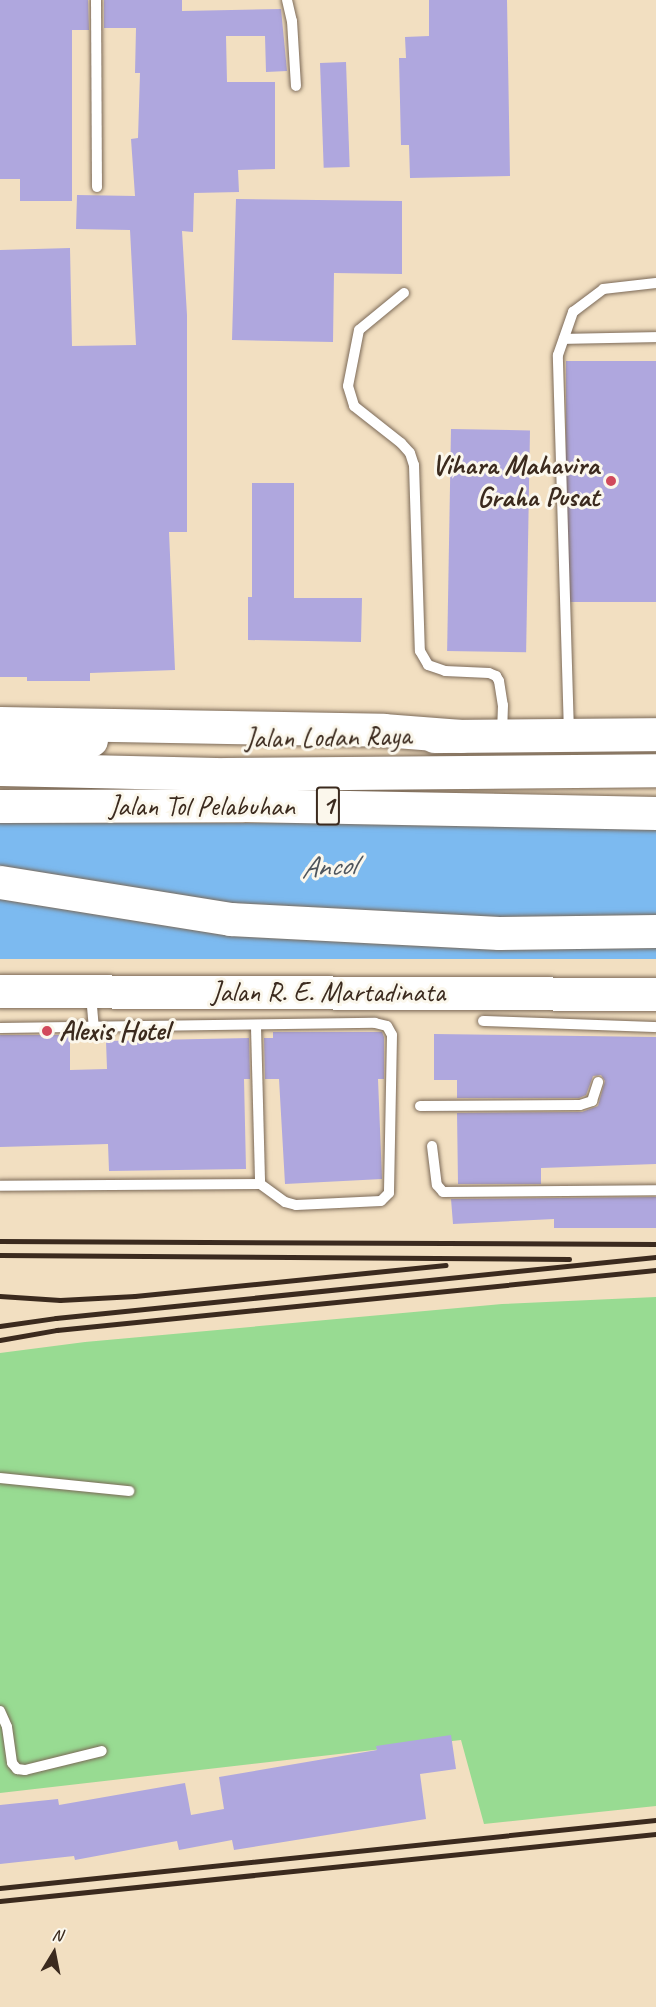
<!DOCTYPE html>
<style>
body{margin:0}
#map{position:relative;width:656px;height:2007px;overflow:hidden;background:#f2dfc1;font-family:Caveat,sans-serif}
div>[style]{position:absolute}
.green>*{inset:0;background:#98db92}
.water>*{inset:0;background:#7cbaf0;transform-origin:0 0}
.building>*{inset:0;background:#afa7de;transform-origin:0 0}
.roads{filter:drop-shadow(0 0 2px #7b6957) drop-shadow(0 0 2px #7b6957)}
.service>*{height:10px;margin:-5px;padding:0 5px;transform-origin:5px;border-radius:5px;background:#fff}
.trunk>*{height:33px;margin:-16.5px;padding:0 16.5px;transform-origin:16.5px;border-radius:16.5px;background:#fff}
.motorway>*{height:33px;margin:-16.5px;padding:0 16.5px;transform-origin:16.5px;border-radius:16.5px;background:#fff}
.rail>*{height:4.5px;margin:-2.25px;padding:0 2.25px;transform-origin:2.25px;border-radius:2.25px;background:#3b2a1e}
.dots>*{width:16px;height:16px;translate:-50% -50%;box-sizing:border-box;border:3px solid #fbf7ec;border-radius:50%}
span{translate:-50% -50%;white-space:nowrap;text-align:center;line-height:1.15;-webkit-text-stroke:6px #fbf7ec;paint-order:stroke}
.shield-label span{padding:2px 4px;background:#fbf7ec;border:2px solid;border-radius:4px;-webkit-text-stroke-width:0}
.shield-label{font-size:27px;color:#3b2a1e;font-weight:700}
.poi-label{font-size:28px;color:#3b2a1e;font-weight:700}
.right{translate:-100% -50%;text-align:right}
.left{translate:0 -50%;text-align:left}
.street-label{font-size:28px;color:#3b2a1e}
.water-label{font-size:30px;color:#4e555d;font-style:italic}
.north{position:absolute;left:24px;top:1923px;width:60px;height:60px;-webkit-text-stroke:4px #fbf7ec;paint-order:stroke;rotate:10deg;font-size:16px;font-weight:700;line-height:24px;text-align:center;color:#3b2a1e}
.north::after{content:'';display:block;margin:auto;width:21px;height:27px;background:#3b2a1e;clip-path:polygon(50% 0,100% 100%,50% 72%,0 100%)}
</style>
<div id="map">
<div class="green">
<i style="clip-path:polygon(656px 1297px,656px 1806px,484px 1824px,461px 1740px,0 1793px,0 1353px,85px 1342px,502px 1304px)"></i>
</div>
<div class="water">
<i style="left:656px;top:823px;width:136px;height:656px;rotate:90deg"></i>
</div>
<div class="building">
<i style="clip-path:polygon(0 0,88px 0,89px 30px,72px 30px,72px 201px,20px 201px,20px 179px,0 179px)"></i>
<i style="clip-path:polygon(104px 0,182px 0,182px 11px,281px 9px,287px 71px,266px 72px,265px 36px,226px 36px,227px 82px,275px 82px,275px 169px,238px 170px,239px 192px,194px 193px,193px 232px,182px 231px,187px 315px,187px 532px,169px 532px,175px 670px,90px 673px,90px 681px,27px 681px,27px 677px,0 677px,0 250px,70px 248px,72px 346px,136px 345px,130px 230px,76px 229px,77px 195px,135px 196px,131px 139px,138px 138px,140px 73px,135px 73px,136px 28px,104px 28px)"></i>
<i style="clip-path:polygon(429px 0,507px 0,510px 176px,410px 178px,409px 145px,401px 145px,399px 58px,406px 58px,405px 37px,429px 36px)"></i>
<i style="left:346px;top:62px;width:105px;height:26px;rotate:88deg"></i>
<i style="clip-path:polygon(236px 199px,402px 201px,402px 274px,334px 273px,333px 342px,232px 340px)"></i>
<i style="left:566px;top:361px;width:90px;height:241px"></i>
<i style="left:451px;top:429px;width:79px;height:222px;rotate:1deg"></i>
<i style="clip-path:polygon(252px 483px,294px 483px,294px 598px,362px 598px,361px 642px,248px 640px,248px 597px,252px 597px)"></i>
<i style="clip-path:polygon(273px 1032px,382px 1032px,384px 1037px,384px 1079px,378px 1079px,382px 1179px,285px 1184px,279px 1079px,265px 1079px,264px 1038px,273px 1038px)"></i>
<i style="clip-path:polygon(434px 1034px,656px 1037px,656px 1164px,541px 1168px,541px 1184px,458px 1184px,457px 1113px,582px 1112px,598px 1106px,605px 1081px,601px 1075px,593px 1076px,586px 1095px,579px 1098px,457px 1098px,457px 1080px,434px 1080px)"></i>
<i style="clip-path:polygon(0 1035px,70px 1035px,70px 1070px,107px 1069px,106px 1041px,249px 1038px,250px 1079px,244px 1079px,246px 1169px,109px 1171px,108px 1144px,0 1147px)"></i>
<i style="clip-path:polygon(656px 1197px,656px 1228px,554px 1228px,554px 1219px,453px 1224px,451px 1199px)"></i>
<i style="clip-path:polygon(451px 1735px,456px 1769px,420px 1774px,426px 1819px,234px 1850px,232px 1840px,179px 1850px,177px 1841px,75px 1860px,74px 1856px,0 1864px,0 1805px,58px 1799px,59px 1805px,185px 1783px,191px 1815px,224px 1809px,219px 1777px,377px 1750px,376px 1746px)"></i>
</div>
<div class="roads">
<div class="service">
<i style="left:96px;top:0;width:187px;rotate:89.7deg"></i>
<i style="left:287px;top:0;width:22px;rotate:77deg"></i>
<i style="left:292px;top:21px;width:65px;rotate:86.5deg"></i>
<i style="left:404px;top:293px;width:58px;rotate:140.6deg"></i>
<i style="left:359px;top:330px;width:57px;rotate:101.1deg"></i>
<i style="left:348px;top:386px;width:21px;rotate:73deg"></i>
<i style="left:354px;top:406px;width:60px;rotate:38.2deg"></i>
<i style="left:401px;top:443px;width:13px;rotate:48deg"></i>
<i style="left:410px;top:453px;width:13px;rotate:72deg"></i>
<i style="left:414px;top:465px;width:186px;rotate:88.2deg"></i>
<i style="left:420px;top:651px;width:16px;rotate:60deg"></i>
<i style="left:428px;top:665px;width:18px;rotate:19deg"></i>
<i style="left:445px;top:671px;width:44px;rotate:2.6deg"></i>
<i style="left:489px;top:673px;width:8px;rotate:23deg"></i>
<i style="left:496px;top:676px;width:6px;rotate:59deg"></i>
<i style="left:499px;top:681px;width:24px;rotate:81deg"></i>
<i style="left:503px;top:705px;width:27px;rotate:92deg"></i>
<i style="left:564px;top:339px;width:92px;rotate:-1.2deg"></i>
<i style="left:569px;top:733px;width:378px;rotate:-91.7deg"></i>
<i style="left:558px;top:355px;width:46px;rotate:-70.8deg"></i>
<i style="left:573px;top:312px;width:38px;rotate:-37deg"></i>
<i style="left:603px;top:289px;width:53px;rotate:-6.5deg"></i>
<i style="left:91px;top:995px;width:32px;rotate:85deg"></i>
<i style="left:483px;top:1021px;width:173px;rotate:2deg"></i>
<i style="left:256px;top:1027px;width:157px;rotate:88.5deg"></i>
<i style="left:0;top:1028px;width:375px;rotate:-0.8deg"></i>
<i style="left:375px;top:1023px;width:12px;rotate:14deg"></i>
<i style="left:387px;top:1026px;width:10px;rotate:61deg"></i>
<i style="left:392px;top:1035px;width:158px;rotate:91.1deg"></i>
<i style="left:389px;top:1193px;width:11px;rotate:135deg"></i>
<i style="left:381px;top:1201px;width:85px;rotate:177.3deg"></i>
<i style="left:296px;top:1205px;width:11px;rotate:-165deg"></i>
<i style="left:285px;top:1202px;width:31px;rotate:-144deg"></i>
<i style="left:260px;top:1184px;width:260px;rotate:179.6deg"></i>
<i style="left:420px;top:1106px;width:160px;rotate:-0.4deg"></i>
<i style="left:580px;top:1105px;width:13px;rotate:-18deg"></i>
<i style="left:592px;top:1101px;width:20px;rotate:-72deg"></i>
<i style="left:432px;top:1146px;width:39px;rotate:83deg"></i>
<i style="left:437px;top:1185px;width:9px;rotate:49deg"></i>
<i style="left:443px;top:1192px;width:213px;rotate:-0.5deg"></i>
<i style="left:0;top:1478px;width:130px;rotate:5.8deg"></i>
<i style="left:0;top:1711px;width:17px;rotate:66deg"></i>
<i style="left:7px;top:1727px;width:36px;rotate:82deg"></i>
<i style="left:12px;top:1763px;width:8px;rotate:50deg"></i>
<i style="left:17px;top:1769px;width:8px;rotate:7deg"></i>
<i style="left:25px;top:1770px;width:79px;rotate:-13.9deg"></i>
</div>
<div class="trunk">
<i style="left:434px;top:736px;width:222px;rotate:-0.5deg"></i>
<i style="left:0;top:741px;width:91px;rotate:-0.6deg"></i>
<i style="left:0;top:991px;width:656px;rotate:0.26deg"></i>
</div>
<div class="motorway">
<i style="left:0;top:723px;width:383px;rotate:1deg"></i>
<i style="left:383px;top:730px;width:78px;rotate:4.4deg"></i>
<i style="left:0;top:769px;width:226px;rotate:1.3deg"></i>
<i style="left:226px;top:774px;width:430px;rotate:-0.5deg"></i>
<i style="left:0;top:806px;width:242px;rotate:-0.2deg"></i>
<i style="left:242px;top:805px;width:414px;rotate:1.1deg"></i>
<i style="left:0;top:882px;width:233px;rotate:9.1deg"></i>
<i style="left:230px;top:919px;width:269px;rotate:3deg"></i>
<i style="left:499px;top:933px;width:157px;rotate:-0.7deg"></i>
</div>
</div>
<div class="rail">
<i style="left:0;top:1241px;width:656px;rotate:0.26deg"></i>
<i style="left:0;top:1255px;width:569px;rotate:0.4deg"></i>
<i style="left:0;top:1296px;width:60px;rotate:3.8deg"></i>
<i style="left:60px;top:1300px;width:75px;rotate:-3.1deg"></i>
<i style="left:135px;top:1296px;width:312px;rotate:-5.7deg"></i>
<i style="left:0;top:1326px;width:57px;rotate:-8.1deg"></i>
<i style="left:56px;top:1318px;width:603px;rotate:-5.81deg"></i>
<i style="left:0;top:1340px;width:58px;rotate:-10deg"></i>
<i style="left:57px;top:1330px;width:602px;rotate:-5.72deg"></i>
<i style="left:0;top:1888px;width:660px;rotate:-5.92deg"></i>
<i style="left:0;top:1901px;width:659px;rotate:-5.83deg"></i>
</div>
<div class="dots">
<i style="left:611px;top:481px;background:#d1495b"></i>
<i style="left:47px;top:1031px;background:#d1495b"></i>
</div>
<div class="shield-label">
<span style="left:328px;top:806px">1</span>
</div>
<div class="poi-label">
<span class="right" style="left:599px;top:481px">Vihara Mahavira<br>Graha Pusat</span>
<span class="left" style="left:59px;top:1031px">Alexis Hotel</span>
</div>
<div class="street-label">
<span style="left:328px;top:737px;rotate:-1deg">Jalan Lodan Raya</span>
<span style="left:202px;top:806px">Jalan Tol Pelabuhan</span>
<span style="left:328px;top:992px">Jalan R. E. Martadinata</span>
</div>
<div class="water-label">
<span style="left:328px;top:866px;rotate:-4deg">Ancol</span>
</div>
<div class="north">N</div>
</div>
